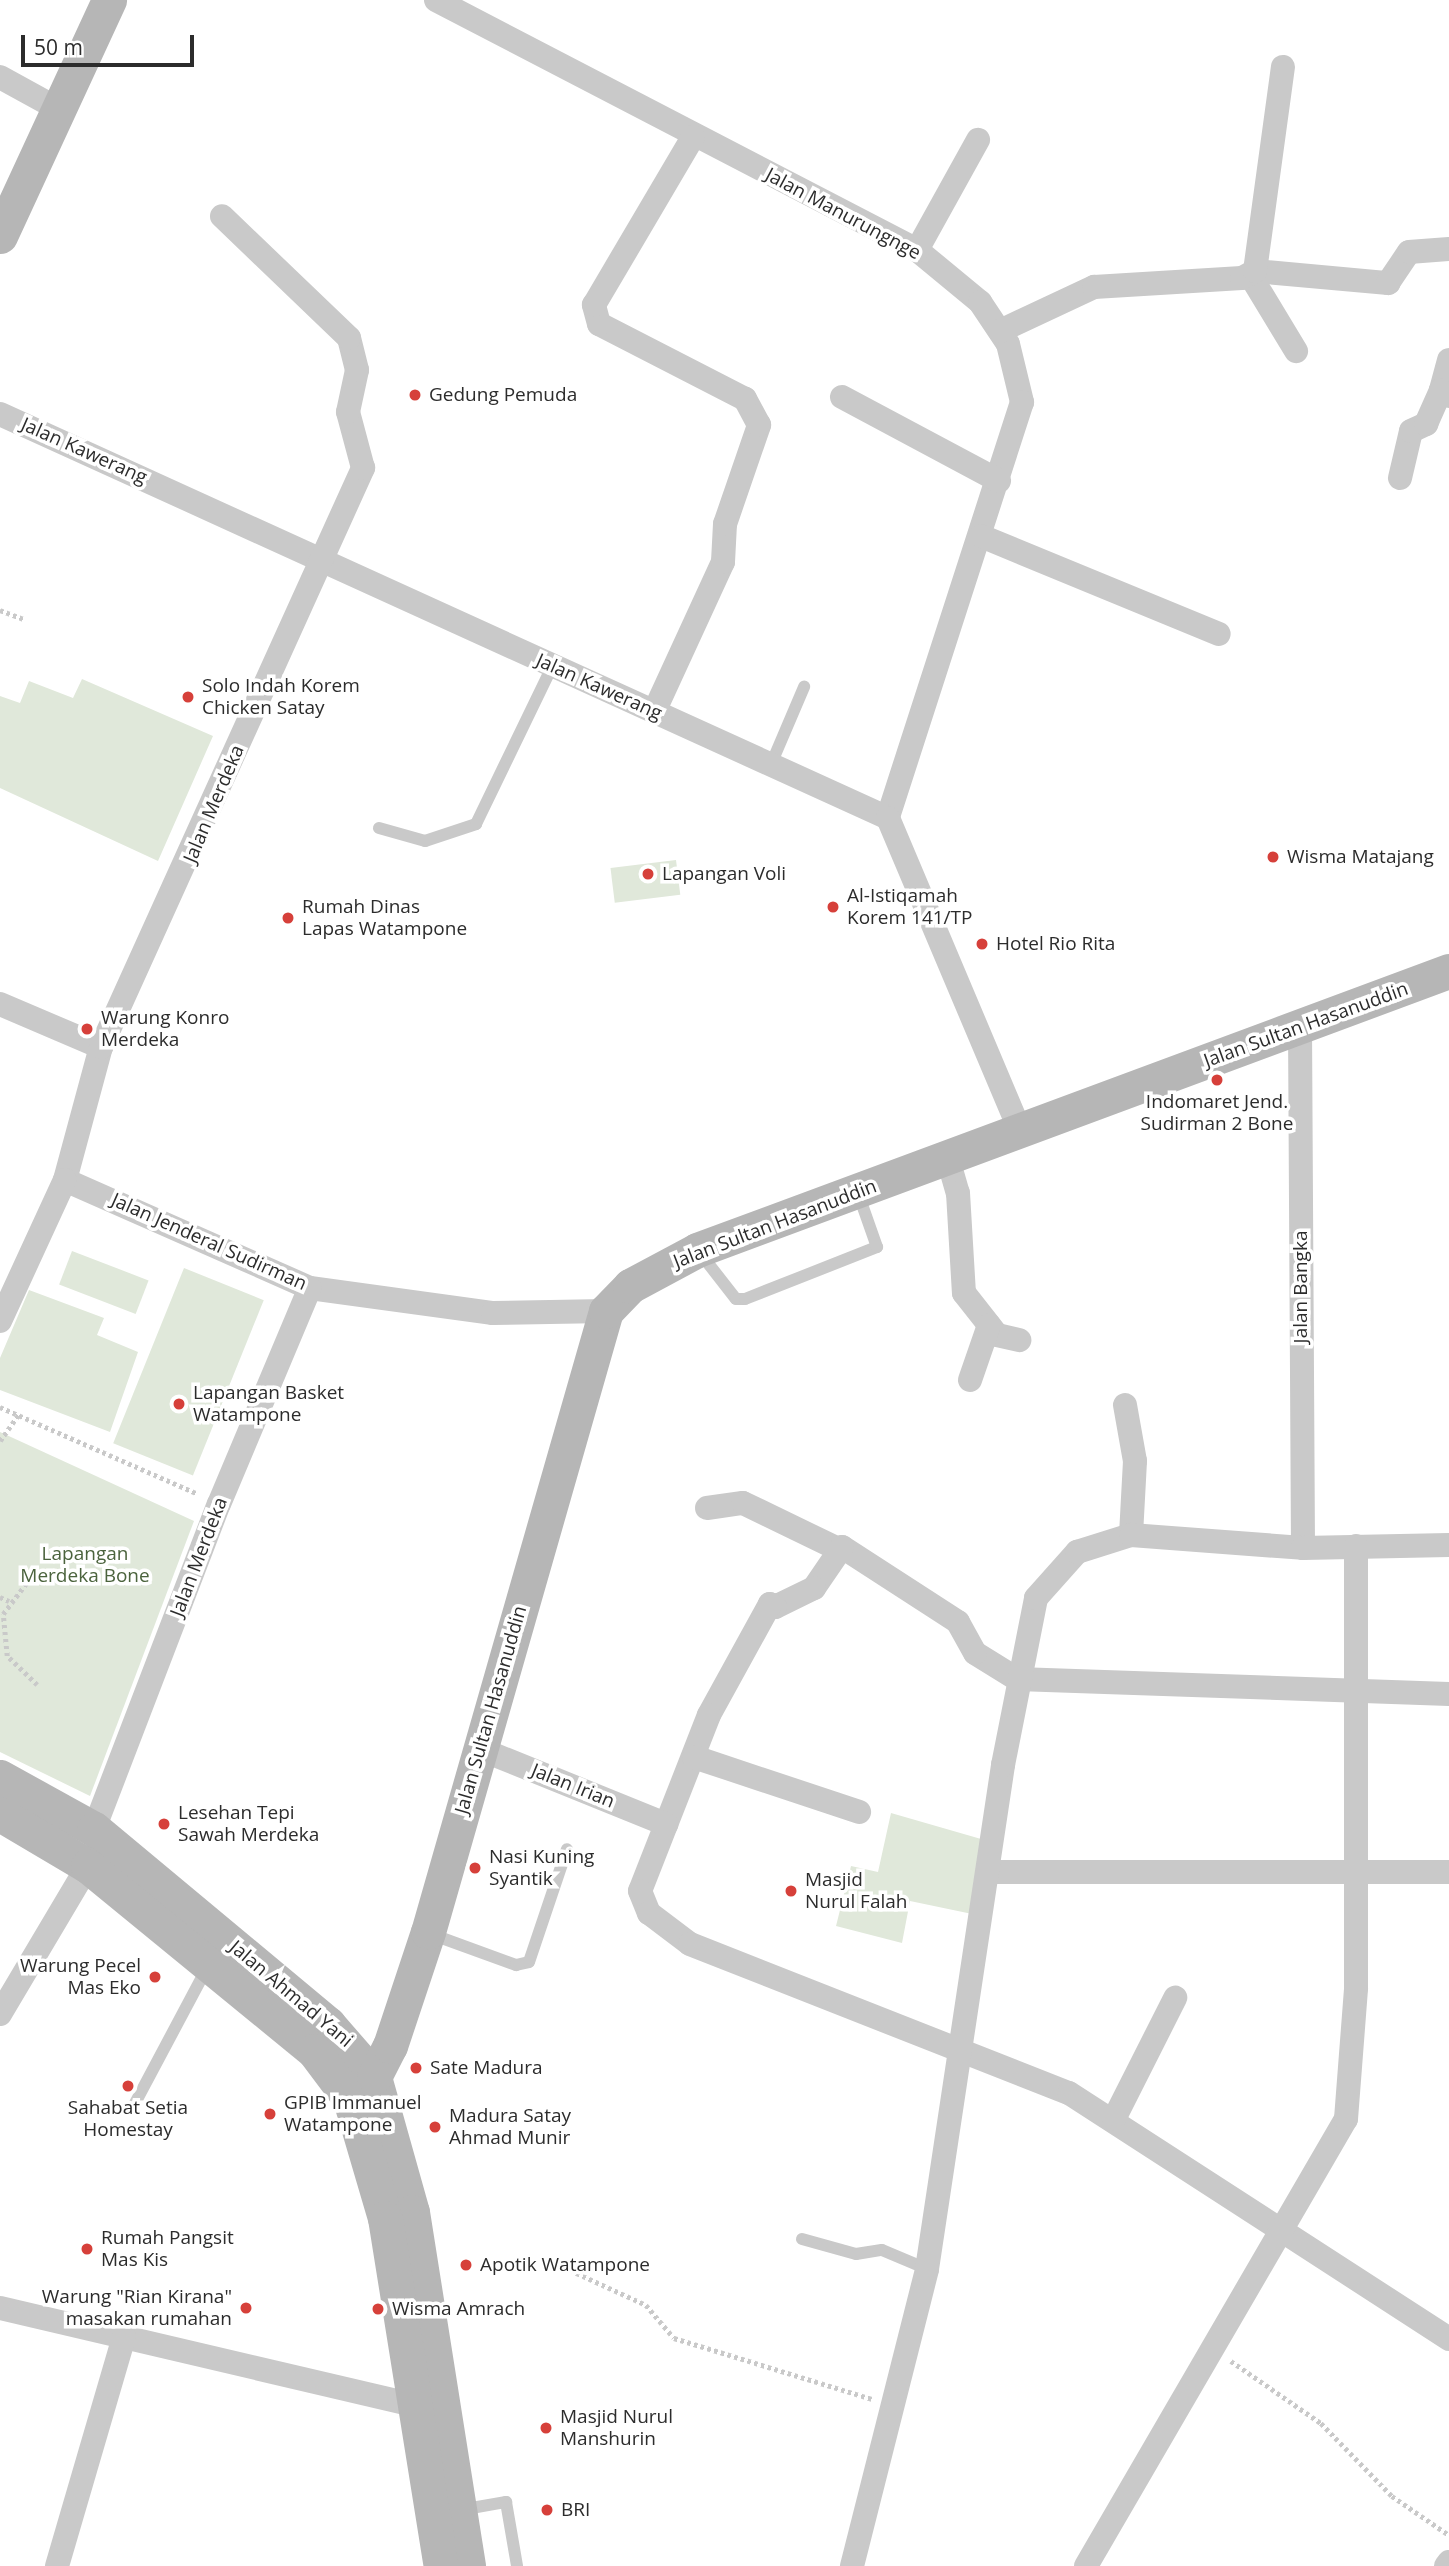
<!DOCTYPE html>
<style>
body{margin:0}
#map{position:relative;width:1449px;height:2566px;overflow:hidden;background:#fff;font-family:"Open Sans",sans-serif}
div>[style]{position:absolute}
.green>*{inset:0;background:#e0e8da;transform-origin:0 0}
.path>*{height:4.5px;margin-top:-2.25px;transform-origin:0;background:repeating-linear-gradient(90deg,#c9c9c9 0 3.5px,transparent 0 7px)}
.lane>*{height:12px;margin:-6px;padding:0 6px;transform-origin:6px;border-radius:6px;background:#c9c9c9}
.street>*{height:24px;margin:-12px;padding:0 12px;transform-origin:12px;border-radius:12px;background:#c9c9c9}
.secondary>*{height:35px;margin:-17.5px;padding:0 17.5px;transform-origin:17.5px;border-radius:17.5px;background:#b6b6b6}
.dots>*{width:19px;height:19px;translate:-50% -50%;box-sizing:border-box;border:4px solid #fff;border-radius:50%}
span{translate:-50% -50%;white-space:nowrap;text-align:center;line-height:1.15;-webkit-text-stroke:7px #fff;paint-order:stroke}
.street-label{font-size:19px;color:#2c2c2c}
.poi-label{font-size:19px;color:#2c2c2c}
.left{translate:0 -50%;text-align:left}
.right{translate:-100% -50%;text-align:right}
.park-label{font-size:19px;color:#4b633d}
.scale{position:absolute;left:21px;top:35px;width:173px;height:32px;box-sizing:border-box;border:4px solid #2c2c2c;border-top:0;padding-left:9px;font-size:21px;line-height:24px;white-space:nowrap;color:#2c2c2c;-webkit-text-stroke:5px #fff;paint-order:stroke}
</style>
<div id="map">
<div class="green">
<i style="clip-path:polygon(82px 679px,213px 736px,158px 861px,0 788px,0 696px,20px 703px,29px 681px,73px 698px)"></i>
<i style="left:676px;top:860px;width:35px;height:66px;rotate:83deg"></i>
<i style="left:72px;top:1251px;width:82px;height:36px;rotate:21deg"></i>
<i style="left:184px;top:1268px;width:86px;height:189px;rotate:22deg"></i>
<i style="clip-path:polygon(29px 1290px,104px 1318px,97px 1335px,138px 1352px,110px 1432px,0 1390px,0 1358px)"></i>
<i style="clip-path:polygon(0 1432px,194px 1521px,90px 1796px,0 1752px)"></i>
<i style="clip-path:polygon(891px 1813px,988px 1841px,977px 1915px,910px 1901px,902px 1943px,836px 1926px,851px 1866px,878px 1872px)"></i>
</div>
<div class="path">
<i style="left:0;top:610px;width:25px;rotate:21deg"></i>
<i style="left:0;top:1407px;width:216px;rotate:23.7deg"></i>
<i style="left:0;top:1441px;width:32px;rotate:-55deg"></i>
<i style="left:0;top:1597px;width:10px;rotate:24deg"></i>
<i style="left:37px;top:1685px;width:42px;rotate:-136deg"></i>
<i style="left:7px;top:1656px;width:42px;rotate:-95.4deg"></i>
<i style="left:3px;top:1614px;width:41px;rotate:-52.9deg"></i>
<i style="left:28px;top:1581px;width:28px;rotate:-18deg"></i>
<i style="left:55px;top:1572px;width:28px;rotate:10deg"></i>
<i style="left:570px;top:2270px;width:84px;rotate:24.7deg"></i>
<i style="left:646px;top:2305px;width:43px;rotate:49.7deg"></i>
<i style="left:674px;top:2338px;width:207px;rotate:17.1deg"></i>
<i style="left:1231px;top:2361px;width:109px;rotate:34.6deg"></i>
<i style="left:1321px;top:2423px;width:102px;rotate:45.8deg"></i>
<i style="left:1392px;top:2496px;width:69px;rotate:34.4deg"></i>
</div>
<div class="lane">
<i style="left:772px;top:762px;width:82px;rotate:-66.9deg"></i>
<i style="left:379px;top:828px;width:48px;rotate:15.8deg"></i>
<i style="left:425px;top:841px;width:54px;rotate:-18.4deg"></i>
<i style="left:476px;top:824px;width:174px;rotate:-64.2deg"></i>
<i style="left:700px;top:1253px;width:58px;rotate:52deg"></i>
<i style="left:736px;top:1299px;width:9px"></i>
<i style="left:745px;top:1299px;width:142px;rotate:-21.5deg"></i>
<i style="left:877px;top:1247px;width:57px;rotate:-109.4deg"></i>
<i style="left:428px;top:1933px;width:94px;rotate:20deg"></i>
<i style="left:516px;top:1965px;width:13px;rotate:-13deg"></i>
<i style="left:529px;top:1962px;width:119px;rotate:-71.4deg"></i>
<i style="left:133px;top:2107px;width:157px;rotate:-62deg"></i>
<i style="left:802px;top:2239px;width:56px;rotate:15.5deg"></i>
<i style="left:856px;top:2254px;width:26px;rotate:-9deg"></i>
<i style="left:882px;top:2250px;width:49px;rotate:22.9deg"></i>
<i style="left:460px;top:2510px;width:47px;rotate:-9.9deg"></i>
<i style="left:506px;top:2502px;width:65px;rotate:80.2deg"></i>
</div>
<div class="street">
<i style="left:436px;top:0;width:542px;rotate:27.46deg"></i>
<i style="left:917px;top:250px;width:82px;rotate:39.5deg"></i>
<i style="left:980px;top:302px;width:50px;rotate:56.3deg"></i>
<i style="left:1008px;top:344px;width:60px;rotate:76.4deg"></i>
<i style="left:1022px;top:402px;width:437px;rotate:107.9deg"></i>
<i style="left:0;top:77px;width:68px;rotate:28.8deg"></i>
<i style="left:917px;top:250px;width:126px;rotate:-61deg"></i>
<i style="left:1255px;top:271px;width:134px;rotate:5.2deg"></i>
<i style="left:1388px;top:283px;width:37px;rotate:-56deg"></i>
<i style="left:1409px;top:252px;width:40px;rotate:-4.3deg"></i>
<i style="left:1250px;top:275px;width:89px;rotate:58.8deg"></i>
<i style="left:1000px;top:331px;width:104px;rotate:-25.1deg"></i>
<i style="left:1094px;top:287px;width:148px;rotate:-3.5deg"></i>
<i style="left:1242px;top:278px;width:15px;rotate:-28deg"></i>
<i style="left:1255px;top:271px;width:206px;rotate:-82.2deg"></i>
<i style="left:1449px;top:360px;width:31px;rotate:105deg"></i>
<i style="left:1441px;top:390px;width:10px;rotate:37deg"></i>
<i style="left:842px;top:397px;width:178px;rotate:28.1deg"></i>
<i style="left:0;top:414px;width:976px;rotate:24.46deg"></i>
<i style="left:888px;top:818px;width:342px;rotate:67.1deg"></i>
<i style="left:1400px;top:478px;width:48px;rotate:-76.8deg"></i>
<i style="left:1411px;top:431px;width:17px;rotate:-25deg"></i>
<i style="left:1426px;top:424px;width:37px;rotate:-66deg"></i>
<i style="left:981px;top:536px;width:257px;rotate:22.4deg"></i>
<i style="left:654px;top:712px;width:165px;rotate:-65.3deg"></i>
<i style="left:723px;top:562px;width:38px;rotate:-87deg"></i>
<i style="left:725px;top:524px;width:105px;rotate:-71deg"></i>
<i style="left:759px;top:425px;width:30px;rotate:-118deg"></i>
<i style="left:745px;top:399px;width:164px;rotate:-152.8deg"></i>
<i style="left:599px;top:324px;width:20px;rotate:-105deg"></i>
<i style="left:594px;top:305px;width:195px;rotate:-59.5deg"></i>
<i style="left:0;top:1004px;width:110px;rotate:23.1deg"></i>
<i style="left:1300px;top:1026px;width:522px;rotate:89.67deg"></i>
<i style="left:948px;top:1159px;width:35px;rotate:74deg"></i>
<i style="left:958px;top:1193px;width:100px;rotate:86.6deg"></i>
<i style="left:964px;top:1293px;width:53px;rotate:51.8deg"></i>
<i style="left:997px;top:1335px;width:23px;rotate:13deg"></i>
<i style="left:65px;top:1180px;width:138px;rotate:-74.9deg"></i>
<i style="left:101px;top:1047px;width:636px;rotate:-65.65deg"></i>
<i style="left:363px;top:468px;width:58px;rotate:-105deg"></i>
<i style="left:348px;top:412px;width:43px;rotate:-77.9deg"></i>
<i style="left:357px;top:370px;width:33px;rotate:-104deg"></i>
<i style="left:349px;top:338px;width:176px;rotate:-136.2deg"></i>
<i style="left:65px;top:1180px;width:268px;rotate:23.8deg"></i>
<i style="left:310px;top:1288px;width:185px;rotate:7.8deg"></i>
<i style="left:493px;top:1313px;width:113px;rotate:-1deg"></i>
<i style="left:0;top:1321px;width:155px;rotate:-65.3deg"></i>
<i style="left:970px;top:1380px;width:58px;rotate:-70.9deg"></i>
<i style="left:1125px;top:1405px;width:57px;rotate:79.9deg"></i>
<i style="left:1135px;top:1461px;width:74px;rotate:93.1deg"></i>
<i style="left:707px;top:1508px;width:36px;rotate:-8deg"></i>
<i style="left:743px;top:1503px;width:106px;rotate:25.8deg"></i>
<i style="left:1449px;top:1694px;width:432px;rotate:-178deg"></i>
<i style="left:1017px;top:1679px;width:49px;rotate:-148.2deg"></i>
<i style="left:975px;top:1653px;width:35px;rotate:-119deg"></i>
<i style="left:958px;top:1622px;width:138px;rotate:-147.1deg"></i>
<i style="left:842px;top:1547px;width:50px;rotate:124.3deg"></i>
<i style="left:814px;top:1588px;width:43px;rotate:154deg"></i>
<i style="left:775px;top:1607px;width:6px;rotate:-149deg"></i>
<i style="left:770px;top:1604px;width:127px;rotate:118.8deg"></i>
<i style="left:709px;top:1715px;width:189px;rotate:111.4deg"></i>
<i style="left:640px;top:1891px;width:24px;rotate:68deg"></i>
<i style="left:649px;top:1913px;width:51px;rotate:37.1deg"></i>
<i style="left:690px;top:1944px;width:407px;rotate:21.5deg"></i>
<i style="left:1069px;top:2093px;width:453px;rotate:32.9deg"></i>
<i style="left:480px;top:1749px;width:201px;rotate:22deg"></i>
<i style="left:694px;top:1757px;width:174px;rotate:18.4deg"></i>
<i style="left:94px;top:1829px;width:348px;rotate:-69deg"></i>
<i style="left:219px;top:1504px;width:234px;rotate:-67.2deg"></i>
<i style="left:988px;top:1872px;width:461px"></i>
<i style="left:0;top:2014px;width:172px;rotate:-59.3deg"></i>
<i style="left:1114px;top:2119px;width:136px;rotate:-63.2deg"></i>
<i style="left:0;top:2308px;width:426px;rotate:13.2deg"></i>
<i style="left:57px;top:2566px;width:239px;rotate:-73.7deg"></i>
<i style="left:852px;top:2566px;width:306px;rotate:-75.8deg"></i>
<i style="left:927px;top:2269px;width:510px;rotate:-81.42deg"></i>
<i style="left:1003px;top:1765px;width:170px;rotate:-78.8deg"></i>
<i style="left:1036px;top:1598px;width:62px;rotate:-48.3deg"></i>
<i style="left:1077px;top:1552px;width:57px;rotate:-17.5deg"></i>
<i style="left:1131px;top:1535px;width:172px;rotate:4.3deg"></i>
<i style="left:1303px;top:1548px;width:146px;rotate:-1.2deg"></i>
<i style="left:1086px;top:2566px;width:517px;rotate:-59.82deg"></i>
<i style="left:1346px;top:2119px;width:131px;rotate:-85.6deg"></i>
<i style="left:1356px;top:1988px;width:442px;rotate:-90deg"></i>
<i style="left:1446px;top:2566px;width:5px;rotate:-53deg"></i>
</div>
<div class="secondary">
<i style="left:0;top:236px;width:260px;rotate:-65.2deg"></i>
<i style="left:0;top:1777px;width:107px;rotate:29deg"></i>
<i style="left:94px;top:1829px;width:305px;rotate:39.8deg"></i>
<i style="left:328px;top:2024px;width:70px;rotate:49deg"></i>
<i style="left:374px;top:2077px;width:140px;rotate:74.3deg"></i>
<i style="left:412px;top:2212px;width:358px;rotate:81deg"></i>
<i style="left:0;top:1814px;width:102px;rotate:30.6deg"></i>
<i style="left:88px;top:1866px;width:292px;rotate:39.3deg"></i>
<i style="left:314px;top:2051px;width:60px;rotate:53.1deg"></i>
<i style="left:350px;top:2099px;width:124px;rotate:73.6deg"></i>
<i style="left:385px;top:2218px;width:352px;rotate:80.9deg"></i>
<i style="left:350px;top:2099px;width:33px;rotate:-43deg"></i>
<i style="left:374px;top:2077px;width:35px;rotate:-63deg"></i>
<i style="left:390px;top:2046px;width:120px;rotate:-71.6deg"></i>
<i style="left:428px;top:1932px;width:646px;rotate:-74.01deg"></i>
<i style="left:606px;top:1311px;width:35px;rotate:-46deg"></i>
<i style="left:630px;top:1286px;width:76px;rotate:-28.2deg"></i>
<i style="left:697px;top:1250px;width:802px;rotate:-20.36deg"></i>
</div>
<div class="dots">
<i style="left:415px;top:395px;background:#d6403a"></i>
<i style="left:188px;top:697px;background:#d6403a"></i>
<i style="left:1273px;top:857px;background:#d6403a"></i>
<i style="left:648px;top:874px;background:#d6403a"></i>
<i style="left:833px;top:907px;background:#d6403a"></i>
<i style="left:288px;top:918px;background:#d6403a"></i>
<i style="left:982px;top:944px;background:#d6403a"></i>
<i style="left:87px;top:1029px;background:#d6403a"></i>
<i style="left:1217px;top:1080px;background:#d6403a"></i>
<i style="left:179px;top:1404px;background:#d6403a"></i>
<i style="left:164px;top:1824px;background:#d6403a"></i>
<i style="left:475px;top:1868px;background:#d6403a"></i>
<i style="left:791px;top:1891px;background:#d6403a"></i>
<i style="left:155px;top:1977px;background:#d6403a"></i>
<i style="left:416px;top:2068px;background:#d6403a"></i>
<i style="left:128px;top:2086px;background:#d6403a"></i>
<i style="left:270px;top:2114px;background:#d6403a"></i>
<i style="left:435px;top:2127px;background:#d6403a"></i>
<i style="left:87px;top:2249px;background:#d6403a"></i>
<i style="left:466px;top:2265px;background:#d6403a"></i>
<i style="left:246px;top:2308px;background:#d6403a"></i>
<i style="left:378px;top:2309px;background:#d6403a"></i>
<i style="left:546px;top:2428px;background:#d6403a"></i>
<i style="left:547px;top:2510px;background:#d6403a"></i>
</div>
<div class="street-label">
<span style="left:843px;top:214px;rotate:28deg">Jalan Manurungnge</span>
<span style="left:84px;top:451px;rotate:24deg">Jalan Kawerang</span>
<span style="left:599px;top:687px;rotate:24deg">Jalan Kawerang</span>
<span style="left:214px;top:804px;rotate:-67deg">Jalan Merdeka</span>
<span style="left:1306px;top:1025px;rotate:-20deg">Jalan Sultan Hasanuddin</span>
<span style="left:775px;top:1224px;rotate:-21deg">Jalan Sultan Hasanuddin</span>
<span style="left:209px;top:1242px;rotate:24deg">Jalan Jenderal Sudirman</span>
<span style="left:1301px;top:1287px;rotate:-90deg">Jalan Bangka</span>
<span style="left:199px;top:1557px;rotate:-69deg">Jalan Merdeka</span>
<span style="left:491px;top:1710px;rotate:-74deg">Jalan Sultan Hasanuddin</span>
<span style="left:573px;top:1786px;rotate:22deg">Jalan Irian</span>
<span style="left:291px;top:1994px;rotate:40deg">Jalan Ahmad Yani</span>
</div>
<div class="poi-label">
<span class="left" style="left:429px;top:395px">Gedung Pemuda</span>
<span class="left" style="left:202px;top:697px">Solo Indah Korem<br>Chicken Satay</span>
<span class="left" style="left:1287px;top:857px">Wisma Matajang</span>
<span class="left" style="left:662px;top:874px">Lapangan Voli</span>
<span class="left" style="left:847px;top:907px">Al-Istiqamah<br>Korem 141/TP</span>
<span class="left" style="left:302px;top:918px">Rumah Dinas<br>Lapas Watampone</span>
<span class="left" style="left:996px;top:944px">Hotel Rio Rita</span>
<span class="left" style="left:101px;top:1029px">Warung Konro<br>Merdeka</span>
<span style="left:1217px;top:1113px">Indomaret Jend.<br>Sudirman 2 Bone</span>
<span class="left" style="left:193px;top:1404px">Lapangan Basket<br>Watampone</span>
<span class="left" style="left:178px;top:1824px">Lesehan Tepi<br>Sawah Merdeka</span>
<span class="left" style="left:489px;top:1868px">Nasi Kuning<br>Syantik</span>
<span class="left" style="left:805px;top:1891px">Masjid<br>Nurul Falah</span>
<span class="right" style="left:141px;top:1977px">Warung Pecel<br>Mas Eko</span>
<span class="left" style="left:430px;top:2068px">Sate Madura</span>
<span class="left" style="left:284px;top:2114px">GPIB Immanuel<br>Watampone</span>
<span style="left:128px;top:2119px">Sahabat Setia<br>Homestay</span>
<span class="left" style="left:449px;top:2127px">Madura Satay<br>Ahmad Munir</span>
<span class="left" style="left:101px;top:2249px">Rumah Pangsit<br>Mas Kis</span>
<span class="left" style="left:480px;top:2265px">Apotik Watampone</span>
<span class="right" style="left:232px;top:2308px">Warung "Rian Kirana"<br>masakan rumahan</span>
<span class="left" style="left:392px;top:2309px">Wisma Amrach</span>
<span class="left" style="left:560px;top:2428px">Masjid Nurul<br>Manshurin</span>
<span class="left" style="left:561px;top:2510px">BRI</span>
</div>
<div class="park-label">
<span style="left:85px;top:1565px">Lapangan<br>Merdeka Bone</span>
</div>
<div class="scale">50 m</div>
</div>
